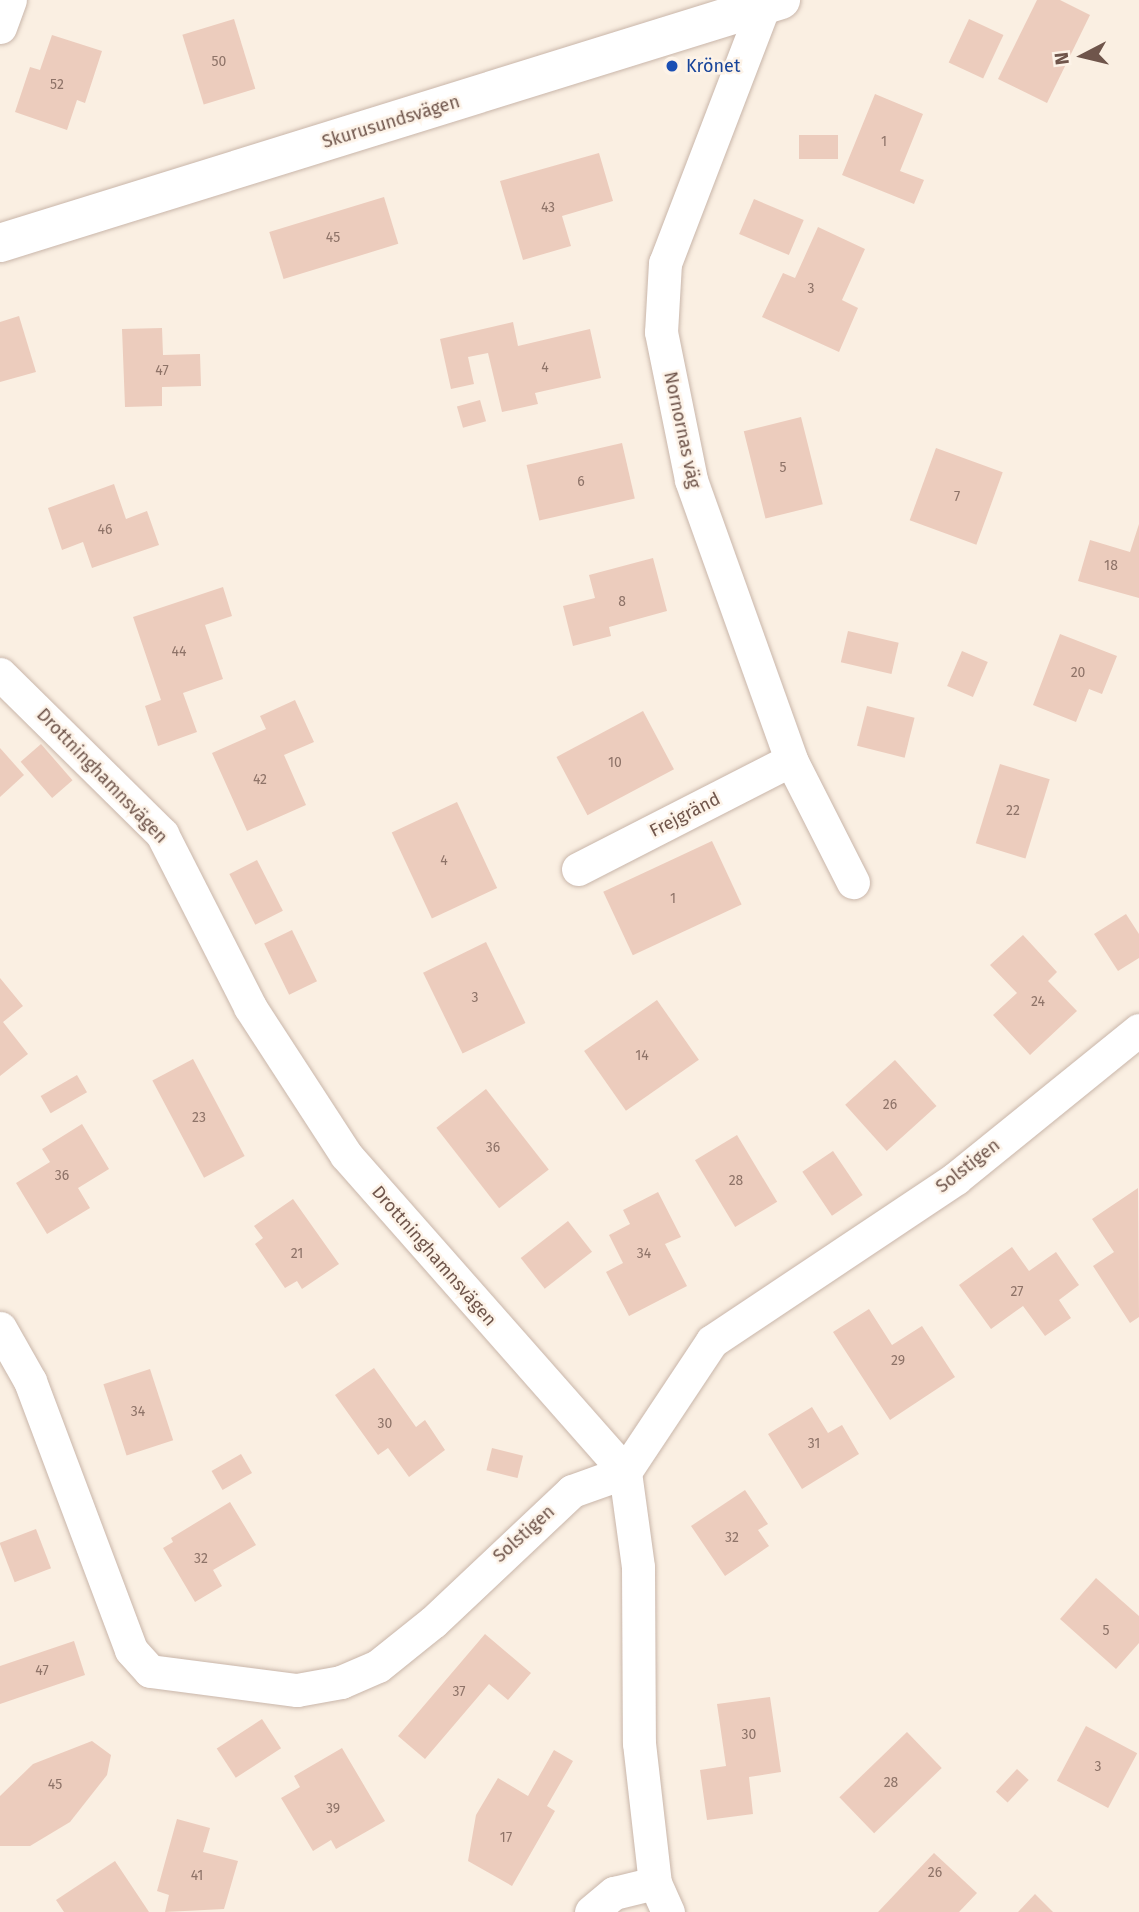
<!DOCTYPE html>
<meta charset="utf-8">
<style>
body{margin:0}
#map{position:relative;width:1139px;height:1912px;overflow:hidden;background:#faefe2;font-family:"Fira Sans",sans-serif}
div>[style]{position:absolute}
.building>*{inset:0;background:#ecccbd;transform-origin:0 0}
.roads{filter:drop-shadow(0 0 2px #c9b6aa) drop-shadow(0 0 2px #c9b6aa)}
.street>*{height:33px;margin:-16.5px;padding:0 16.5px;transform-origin:16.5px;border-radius:16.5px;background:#fff}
.secondary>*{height:38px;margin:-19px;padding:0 19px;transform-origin:19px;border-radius:19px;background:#fff}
.dots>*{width:19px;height:19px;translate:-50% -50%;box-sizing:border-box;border:4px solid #fdf3e8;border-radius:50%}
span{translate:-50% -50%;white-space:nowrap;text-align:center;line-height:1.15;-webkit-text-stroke:5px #fdf3e8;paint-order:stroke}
.number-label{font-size:14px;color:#8e7368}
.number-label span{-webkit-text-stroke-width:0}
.transit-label{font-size:18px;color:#164399}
.left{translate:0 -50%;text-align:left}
.street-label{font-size:18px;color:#6f554b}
.north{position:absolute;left:1048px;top:21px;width:70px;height:70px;-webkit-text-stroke:5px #fdf3e8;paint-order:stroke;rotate:263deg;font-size:19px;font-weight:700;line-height:28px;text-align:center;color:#6f554b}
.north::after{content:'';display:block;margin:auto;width:24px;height:32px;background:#6f554b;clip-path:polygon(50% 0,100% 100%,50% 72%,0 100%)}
</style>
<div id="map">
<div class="building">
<i style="clip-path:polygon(1037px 0,1060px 0,1090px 15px,1047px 103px,998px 79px)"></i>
<i style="left:234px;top:19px;width:73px;height:54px;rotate:73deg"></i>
<i style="left:969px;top:19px;width:38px;height:48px;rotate:25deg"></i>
<i style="clip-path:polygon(52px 35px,102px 51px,85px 103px,77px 100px,67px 130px,15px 112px,30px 67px,40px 70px)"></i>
<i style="clip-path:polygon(875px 94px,923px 114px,900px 171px,924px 180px,914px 204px,842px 175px)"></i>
<i style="left:838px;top:135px;width:24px;height:39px;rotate:90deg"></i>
<i style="clip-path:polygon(599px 153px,613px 201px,562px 216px,571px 246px,523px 260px,500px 181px)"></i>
<i style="left:384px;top:197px;width:49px;height:120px;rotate:73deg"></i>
<i style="left:754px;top:199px;width:54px;height:38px;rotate:23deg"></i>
<i style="clip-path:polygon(818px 227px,865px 249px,842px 300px,858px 308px,839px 352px,762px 317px,783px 273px,795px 278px)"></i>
<i style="clip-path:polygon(19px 316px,36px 372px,0 382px,0 322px)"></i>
<i style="clip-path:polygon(513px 322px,518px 346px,590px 329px,601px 378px,535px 393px,538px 404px,502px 412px,488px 353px,468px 357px,474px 384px,451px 389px,440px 339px)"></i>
<i style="clip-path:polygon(162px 328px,163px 355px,200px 354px,201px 386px,162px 387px,162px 406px,125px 407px,122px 329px)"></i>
<i style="left:480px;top:400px;width:22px;height:24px;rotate:74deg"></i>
<i style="left:801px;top:417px;width:90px;height:59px;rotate:76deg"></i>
<i style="left:622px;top:443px;width:57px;height:98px;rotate:77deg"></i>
<i style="left:936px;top:448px;width:71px;height:77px;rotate:20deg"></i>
<i style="clip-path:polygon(114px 484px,126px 519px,147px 511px,159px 545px,92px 568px,83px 542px,62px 550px,48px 508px)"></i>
<i style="clip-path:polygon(1139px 524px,1139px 598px,1078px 581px,1090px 540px,1130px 552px)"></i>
<i style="clip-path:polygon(653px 558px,667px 611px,609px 627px,611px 636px,573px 646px,563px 606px,595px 598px,589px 575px)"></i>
<i style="clip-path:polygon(223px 587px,232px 616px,205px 625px,223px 679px,183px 693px,197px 732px,158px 746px,145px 706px,161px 700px,133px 617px)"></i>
<i style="left:848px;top:631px;width:52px;height:32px;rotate:13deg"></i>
<i style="clip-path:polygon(1060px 634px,1117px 656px,1102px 694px,1089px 689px,1076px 722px,1033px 705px)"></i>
<i style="left:962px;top:651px;width:28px;height:38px;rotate:23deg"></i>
<i style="clip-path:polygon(295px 700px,314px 742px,284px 755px,306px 805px,247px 831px,212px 753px,266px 729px,260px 716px)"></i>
<i style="left:867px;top:706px;width:49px;height:41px;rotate:14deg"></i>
<i style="left:643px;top:711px;width:66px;height:98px;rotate:62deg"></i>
<i style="left:41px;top:744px;width:48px;height:27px;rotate:49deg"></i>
<i style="clip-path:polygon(0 748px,24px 775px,0 797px)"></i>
<i style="left:1000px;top:764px;width:52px;height:83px;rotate:17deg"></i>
<i style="left:457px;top:802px;width:95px;height:72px;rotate:65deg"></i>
<i style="left:712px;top:841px;width:70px;height:120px;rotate:65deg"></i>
<i style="left:257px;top:860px;width:57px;height:31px;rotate:63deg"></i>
<i style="clip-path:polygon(1126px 914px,1139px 934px,1139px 958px,1118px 971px,1094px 934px)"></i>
<i style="left:292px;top:930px;width:57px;height:31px;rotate:64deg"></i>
<i style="clip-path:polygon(1023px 935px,1057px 972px,1048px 981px,1077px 1011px,1030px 1055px,993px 1015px,1017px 993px,990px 965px)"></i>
<i style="left:486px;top:942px;width:90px;height:70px;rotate:64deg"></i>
<i style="clip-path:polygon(0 978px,23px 1006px,3px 1022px,28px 1054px,0 1076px)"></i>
<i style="left:657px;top:1000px;width:73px;height:89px;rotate:55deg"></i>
<i style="left:193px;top:1059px;width:110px;height:46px;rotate:62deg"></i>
<i style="left:895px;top:1060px;width:62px;height:67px;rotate:48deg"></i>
<i style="left:77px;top:1075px;width:20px;height:42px;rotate:60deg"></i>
<i style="left:486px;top:1089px;width:102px;height:63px;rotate:52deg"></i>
<i style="clip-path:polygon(82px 1124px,109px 1169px,78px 1188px,90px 1208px,47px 1234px,16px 1183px,50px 1162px,42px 1149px)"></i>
<i style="left:737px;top:1135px;width:78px;height:49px;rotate:59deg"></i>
<i style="left:833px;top:1151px;width:53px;height:37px;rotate:56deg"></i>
<i style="clip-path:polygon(1138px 1188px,1139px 1317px,1130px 1323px,1093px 1266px,1114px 1252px,1092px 1219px)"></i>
<i style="clip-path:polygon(658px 1192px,681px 1237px,665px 1244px,687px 1286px,629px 1316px,606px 1272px,623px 1263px,609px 1235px,630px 1224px,623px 1210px)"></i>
<i style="clip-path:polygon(293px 1199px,339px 1264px,302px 1289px,297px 1281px,285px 1288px,255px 1244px,263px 1238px,254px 1226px)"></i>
<i style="left:568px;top:1221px;width:39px;height:60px;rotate:52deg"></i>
<i style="clip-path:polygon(1012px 1247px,1029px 1271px,1056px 1252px,1079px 1285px,1059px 1300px,1071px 1318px,1045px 1336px,1023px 1306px,991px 1329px,959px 1285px)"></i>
<i style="clip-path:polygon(869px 1309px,892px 1345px,922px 1326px,955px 1377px,890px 1420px,833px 1332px)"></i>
<i style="clip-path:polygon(374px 1368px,416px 1427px,425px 1420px,445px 1450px,409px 1477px,388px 1448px,378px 1455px,335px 1395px)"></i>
<i style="left:150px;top:1369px;width:75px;height:49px;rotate:72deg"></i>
<i style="clip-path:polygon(812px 1407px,828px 1433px,842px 1425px,859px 1454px,802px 1489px,768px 1434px)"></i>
<i style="left:492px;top:1448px;width:32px;height:23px;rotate:14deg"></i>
<i style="left:241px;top:1454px;width:22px;height:34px;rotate:60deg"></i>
<i style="clip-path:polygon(745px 1490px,768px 1524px,758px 1530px,769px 1546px,725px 1576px,691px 1526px)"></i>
<i style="clip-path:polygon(230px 1502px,256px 1545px,213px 1570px,222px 1586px,195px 1602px,163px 1548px,173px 1542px,171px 1538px)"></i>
<i style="left:36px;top:1529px;width:42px;height:39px;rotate:69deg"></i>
<i style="clip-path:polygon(1096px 1578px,1139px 1616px,1139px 1643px,1116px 1669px,1060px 1619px)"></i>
<i style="clip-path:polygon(485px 1634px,531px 1673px,508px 1700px,489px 1684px,425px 1759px,398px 1736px)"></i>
<i style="clip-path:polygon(74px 1641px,85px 1675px,0 1704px,0 1666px)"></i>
<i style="clip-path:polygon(770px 1697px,781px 1772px,749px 1777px,753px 1814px,707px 1820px,700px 1770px,726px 1766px,717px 1704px)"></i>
<i style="left:262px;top:1719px;width:35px;height:54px;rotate:57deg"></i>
<i style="left:1086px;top:1726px;width:58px;height:62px;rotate:28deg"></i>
<i style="left:907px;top:1732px;width:50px;height:94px;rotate:46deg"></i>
<i style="clip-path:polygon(92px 1741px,111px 1755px,107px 1775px,70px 1822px,30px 1846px,0 1846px,0 1796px,33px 1764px)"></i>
<i style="clip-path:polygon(342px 1748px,385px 1821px,336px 1849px,331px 1840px,313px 1851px,281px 1798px,300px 1787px,294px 1776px)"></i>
<i style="clip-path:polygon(554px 1750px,573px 1761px,547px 1806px,555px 1811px,512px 1886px,468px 1861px,476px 1815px,498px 1778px,528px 1796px)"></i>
<i style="left:1017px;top:1769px;width:16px;height:31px;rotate:43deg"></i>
<i style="clip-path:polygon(177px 1819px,210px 1828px,203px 1852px,238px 1861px,224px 1909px,165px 1912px,169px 1895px,157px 1891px)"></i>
<i style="clip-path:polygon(934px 1853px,977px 1893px,959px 1912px,878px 1912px)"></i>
<i style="clip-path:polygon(115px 1861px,149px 1912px,64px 1912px,56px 1900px)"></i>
<i style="clip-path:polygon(1035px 1894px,1053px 1912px,1018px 1912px)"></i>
</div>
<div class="roads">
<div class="street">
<i style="left:763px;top:8px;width:273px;rotate:111deg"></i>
<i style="left:665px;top:263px;width:69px;rotate:93.3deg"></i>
<i style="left:661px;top:332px;width:151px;rotate:78.5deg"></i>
<i style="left:691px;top:480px;width:297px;rotate:70.3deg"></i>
<i style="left:791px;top:760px;width:137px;rotate:63.1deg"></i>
<i style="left:0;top:27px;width:29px;rotate:-70deg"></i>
<i style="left:0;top:674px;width:228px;rotate:44.6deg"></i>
<i style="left:162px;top:834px;width:194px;rotate:63deg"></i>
<i style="left:250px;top:1007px;width:176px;rotate:57deg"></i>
<i style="left:346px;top:1155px;width:422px;rotate:48.6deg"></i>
<i style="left:625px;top:1472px;width:96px;rotate:82.2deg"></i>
<i style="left:638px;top:1567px;width:176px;rotate:89.7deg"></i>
<i style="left:639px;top:1743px;width:141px;rotate:83.5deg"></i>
<i style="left:655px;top:1883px;width:32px;rotate:66deg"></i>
<i style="left:578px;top:869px;width:239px;rotate:-27.1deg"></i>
<i style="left:0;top:1328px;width:61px;rotate:60.5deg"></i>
<i style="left:30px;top:1381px;width:287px;rotate:69.4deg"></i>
<i style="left:131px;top:1650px;width:28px;rotate:48deg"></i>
<i style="left:150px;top:1671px;width:148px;rotate:7.4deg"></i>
<i style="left:297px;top:1690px;width:45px;rotate:-10.3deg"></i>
<i style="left:341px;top:1682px;width:40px;rotate:-23.4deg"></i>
<i style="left:378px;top:1666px;width:70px;rotate:-38.7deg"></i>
<i style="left:433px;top:1622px;width:191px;rotate:-43.3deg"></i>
<i style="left:572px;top:1491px;width:56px;rotate:-19.7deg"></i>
<i style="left:625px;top:1472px;width:157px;rotate:-56.4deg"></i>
<i style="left:712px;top:1341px;width:293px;rotate:-33.7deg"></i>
<i style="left:956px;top:1178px;width:235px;rotate:-39deg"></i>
<i style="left:591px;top:1912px;width:30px;rotate:-40deg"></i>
<i style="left:614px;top:1893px;width:42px;rotate:-13.7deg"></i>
</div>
<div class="secondary">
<i style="left:0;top:243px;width:818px;rotate:-17.28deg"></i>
</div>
</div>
<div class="dots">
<i style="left:672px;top:66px;background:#1a4fb4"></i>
</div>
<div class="number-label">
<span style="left:219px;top:62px">50</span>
<span style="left:57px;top:85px">52</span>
<span style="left:884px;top:142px">1</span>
<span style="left:548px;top:208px">43</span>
<span style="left:333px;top:238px">45</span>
<span style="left:811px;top:289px">3</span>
<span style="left:545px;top:368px">4</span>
<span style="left:162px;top:371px">47</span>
<span style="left:783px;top:468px">5</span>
<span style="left:581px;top:482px">6</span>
<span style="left:957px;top:497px">7</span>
<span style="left:105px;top:530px">46</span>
<span style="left:1111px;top:566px">18</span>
<span style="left:622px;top:602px">8</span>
<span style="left:179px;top:652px">44</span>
<span style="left:1078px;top:673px">20</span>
<span style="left:615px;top:763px">10</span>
<span style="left:260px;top:780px">42</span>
<span style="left:1013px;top:811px">22</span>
<span style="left:444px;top:861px">4</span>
<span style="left:673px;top:899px">1</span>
<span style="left:475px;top:998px">3</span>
<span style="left:1038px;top:1002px">24</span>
<span style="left:642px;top:1056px">14</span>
<span style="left:890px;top:1105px">26</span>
<span style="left:199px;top:1118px">23</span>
<span style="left:493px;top:1148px">36</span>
<span style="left:62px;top:1176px">36</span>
<span style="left:736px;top:1181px">28</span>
<span style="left:297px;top:1254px">21</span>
<span style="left:644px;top:1254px">34</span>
<span style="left:1017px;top:1292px">27</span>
<span style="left:898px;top:1361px">29</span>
<span style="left:138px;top:1412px">34</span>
<span style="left:385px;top:1424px">30</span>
<span style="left:814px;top:1444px">31</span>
<span style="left:732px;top:1538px">32</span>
<span style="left:201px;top:1559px">32</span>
<span style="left:1106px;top:1631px">5</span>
<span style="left:42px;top:1671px">47</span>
<span style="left:459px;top:1692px">37</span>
<span style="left:749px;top:1735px">30</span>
<span style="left:1098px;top:1767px">3</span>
<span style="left:891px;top:1783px">28</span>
<span style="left:55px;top:1785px">45</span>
<span style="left:333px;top:1809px">39</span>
<span style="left:506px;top:1838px">17</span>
<span style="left:935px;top:1873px">26</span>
<span style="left:197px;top:1876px">41</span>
</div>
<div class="transit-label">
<span class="left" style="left:686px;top:66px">Krönet</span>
</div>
<div class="street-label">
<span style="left:391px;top:122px;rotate:-17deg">Skurusundsvägen</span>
<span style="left:682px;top:430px;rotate:78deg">Nornornas väg</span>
<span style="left:102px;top:776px;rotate:46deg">Drottninghamnsvägen</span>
<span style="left:685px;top:815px;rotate:-27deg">Frejgränd</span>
<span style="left:968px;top:1166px;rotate:-38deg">Solstigen</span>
<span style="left:434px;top:1256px;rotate:49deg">Drottninghamnsvägen</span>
<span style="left:524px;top:1534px;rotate:-42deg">Solstigen</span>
</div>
<div class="north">N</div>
</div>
